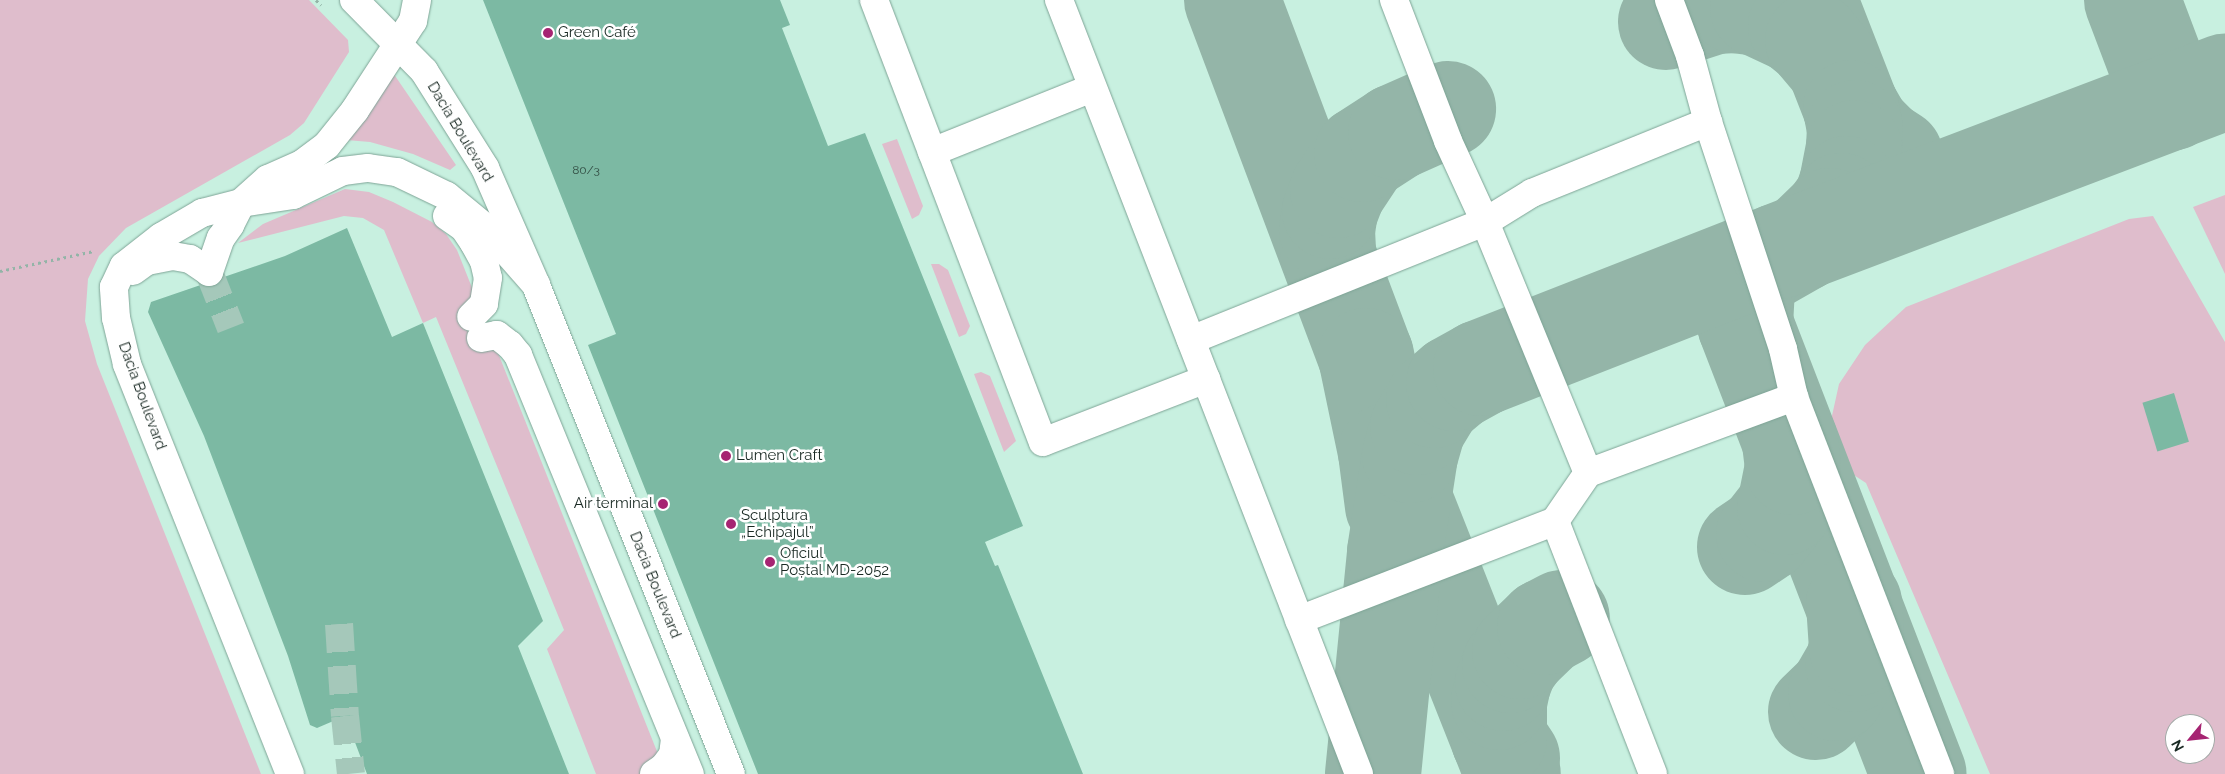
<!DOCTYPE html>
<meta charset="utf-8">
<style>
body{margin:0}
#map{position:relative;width:2225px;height:774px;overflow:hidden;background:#c8f0e0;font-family:Raleway,sans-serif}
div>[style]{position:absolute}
.green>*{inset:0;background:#dfbdcc}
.taxiway>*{height:96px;margin:-48px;padding:0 48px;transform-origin:48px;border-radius:48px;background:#94b5a8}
.building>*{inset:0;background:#7cb9a3;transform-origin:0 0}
.minor-tunnel>*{height:28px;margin-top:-14px;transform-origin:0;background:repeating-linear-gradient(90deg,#a5c8ba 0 28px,transparent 0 42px)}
.path>*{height:3px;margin-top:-1.5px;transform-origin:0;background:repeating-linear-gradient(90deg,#93b4a7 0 2.5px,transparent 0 6.5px)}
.roads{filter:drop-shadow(0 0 1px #7ea496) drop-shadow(0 0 1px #7ea496)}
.minor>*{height:28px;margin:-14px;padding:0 14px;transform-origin:14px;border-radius:14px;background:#fff}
.dots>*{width:14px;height:14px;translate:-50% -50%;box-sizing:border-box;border:2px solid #fff;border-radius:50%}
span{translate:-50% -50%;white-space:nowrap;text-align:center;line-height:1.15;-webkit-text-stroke:5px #fff;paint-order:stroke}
.number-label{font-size:12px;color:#324d43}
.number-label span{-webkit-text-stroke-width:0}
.poi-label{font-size:15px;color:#192923}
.left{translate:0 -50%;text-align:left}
.right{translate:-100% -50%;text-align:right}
.street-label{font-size:15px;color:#192923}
.north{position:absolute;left:2165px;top:714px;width:50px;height:50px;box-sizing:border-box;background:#fff;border:1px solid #a3a9a7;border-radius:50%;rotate:242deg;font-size:14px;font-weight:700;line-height:20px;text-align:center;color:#192923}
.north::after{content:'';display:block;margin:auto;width:18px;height:22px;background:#a62472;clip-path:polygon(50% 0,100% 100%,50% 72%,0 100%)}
</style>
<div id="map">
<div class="green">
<i style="clip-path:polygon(0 0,309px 0,348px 40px,349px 52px,304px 123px,290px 135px,126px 228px,99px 256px,88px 279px,85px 321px,97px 364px,261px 774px,0 774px)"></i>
<i style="clip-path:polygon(389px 67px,456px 165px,450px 170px,413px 154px,370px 142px,346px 140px)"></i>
<i style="clip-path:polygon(897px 139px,923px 206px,919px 215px,912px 219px,882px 144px)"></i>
<i style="clip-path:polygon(345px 189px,369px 192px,393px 202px,432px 222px,446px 234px,457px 250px,666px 774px,596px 774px,547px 649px,564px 630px,436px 317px,423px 323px,384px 230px,363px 218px,344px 216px,238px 243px,263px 224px)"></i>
<i style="clip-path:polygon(2225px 195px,2225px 274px,2193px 207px)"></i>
<i style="clip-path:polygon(evenodd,2153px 216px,2225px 342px,2225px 774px,1990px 774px,1866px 483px,1831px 460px,1826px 443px,1839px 384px,1865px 345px,1906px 307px,2129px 219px,2153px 216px,2175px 724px,2205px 724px,2205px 754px,2175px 754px,2175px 724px)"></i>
<i style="clip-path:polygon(931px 264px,939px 264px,948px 270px,970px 326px,966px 334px,959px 337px)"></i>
<i style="clip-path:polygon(981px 372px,990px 376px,1016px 441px,1004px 452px,974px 374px)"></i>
</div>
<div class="taxiway">
<i style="left:1232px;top:0;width:380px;rotate:69.4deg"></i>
<i style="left:1366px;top:356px;width:98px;rotate:78.2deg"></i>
<i style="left:1386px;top:452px;width:54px;rotate:82.6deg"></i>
<i style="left:1809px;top:0;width:116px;rotate:68.7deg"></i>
<i style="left:1851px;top:108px;width:24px;rotate:60deg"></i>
<i style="left:1863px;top:129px;width:25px;rotate:45deg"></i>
<i style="left:1881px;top:147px;width:17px;rotate:33deg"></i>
<i style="left:2132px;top:0;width:110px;rotate:69.3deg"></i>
<i style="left:1666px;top:22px;width:52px;rotate:-18.1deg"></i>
<i style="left:1715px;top:6px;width:20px;rotate:-3deg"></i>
<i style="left:1735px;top:5px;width:23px;rotate:7deg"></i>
<i style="left:1758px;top:8px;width:42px;rotate:25.3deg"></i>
<i style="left:1796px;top:26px;width:22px;rotate:39deg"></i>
<i style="left:1813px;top:40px;width:31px;rotate:50deg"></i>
<i style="left:1851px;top:108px;width:20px;rotate:79deg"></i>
<i style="left:1855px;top:128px;width:20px;rotate:93deg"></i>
<i style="left:1854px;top:148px;width:37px;rotate:101deg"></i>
<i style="left:1847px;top:184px;width:18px;rotate:109deg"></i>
<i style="left:1841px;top:201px;width:19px;rotate:126deg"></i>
<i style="left:1830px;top:216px;width:39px;rotate:136deg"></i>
<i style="left:1802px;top:243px;width:53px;rotate:150.5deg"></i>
<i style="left:1756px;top:269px;width:20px;rotate:117deg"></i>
<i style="left:1747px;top:287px;width:37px;rotate:93deg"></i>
<i style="left:1745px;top:324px;width:482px;rotate:68.9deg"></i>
<i style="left:1328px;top:250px;width:20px;rotate:-93deg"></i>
<i style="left:1327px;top:230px;width:19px;rotate:-81deg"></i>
<i style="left:1330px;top:211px;width:22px;rotate:-69deg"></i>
<i style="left:1338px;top:190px;width:43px;rotate:-56.3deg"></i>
<i style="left:1362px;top:154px;width:40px;rotate:-32.9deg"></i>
<i style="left:1396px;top:132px;width:57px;rotate:-23.9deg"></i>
<i style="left:1406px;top:504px;width:290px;rotate:68.4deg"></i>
<i style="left:1745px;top:547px;width:23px;rotate:-34deg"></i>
<i style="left:1764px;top:534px;width:34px;rotate:-52deg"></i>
<i style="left:1785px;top:507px;width:41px;rotate:-78.7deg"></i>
<i style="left:1793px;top:467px;width:26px;rotate:-97deg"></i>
<i style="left:1816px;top:712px;width:28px;rotate:-44deg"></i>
<i style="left:1836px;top:693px;width:34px;rotate:-60deg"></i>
<i style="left:1853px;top:664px;width:16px;rotate:-76deg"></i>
<i style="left:1857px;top:648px;width:45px;rotate:-93.8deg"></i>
<i style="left:1512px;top:758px;width:23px;rotate:-124deg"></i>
<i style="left:1499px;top:739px;width:37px;rotate:-90deg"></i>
<i style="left:1499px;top:702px;width:19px;rotate:-78deg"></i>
<i style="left:1503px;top:683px;width:19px;rotate:-69deg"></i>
<i style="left:1510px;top:665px;width:17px;rotate:-54deg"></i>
<i style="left:1520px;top:651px;width:35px;rotate:-44deg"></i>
<i style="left:1545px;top:627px;width:19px;rotate:-28deg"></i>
<i style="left:1373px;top:774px;width:223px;rotate:-84.3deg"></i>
<i style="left:1395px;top:552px;width:98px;rotate:-81.2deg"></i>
<i style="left:1410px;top:455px;width:29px;rotate:-74deg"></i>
<i style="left:1418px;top:427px;width:31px;rotate:-59deg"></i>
<i style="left:1434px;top:400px;width:26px;rotate:-40deg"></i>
<i style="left:1454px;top:383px;width:31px;rotate:-29deg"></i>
<i style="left:1481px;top:368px;width:320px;rotate:-21.4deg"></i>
<i style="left:1779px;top:251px;width:477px;rotate:-20.8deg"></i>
</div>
<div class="building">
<i style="clip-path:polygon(483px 0,780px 0,790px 25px,782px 28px,828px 146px,865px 133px,1023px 526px,985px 542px,995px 566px,998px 565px,1083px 774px,758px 774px,588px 345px,616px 334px)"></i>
<i style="clip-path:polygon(347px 228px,392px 337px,423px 323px,543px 621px,518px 646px,569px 774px,367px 774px,345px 716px,317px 728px,310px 725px,288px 656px,204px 436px,148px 312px,151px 302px,285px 256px)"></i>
<i style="left:2174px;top:393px;width:51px;height:33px;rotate:73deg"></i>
</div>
<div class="minor-tunnel">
<i style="left:209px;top:272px;width:60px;rotate:68.6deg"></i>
<i style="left:339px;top:624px;width:92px;rotate:86.3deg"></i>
<i style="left:345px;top:716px;width:58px;rotate:84.1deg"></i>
</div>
<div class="path">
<i style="left:316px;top:0;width:7px;rotate:45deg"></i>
<i style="left:0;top:271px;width:96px;rotate:-12deg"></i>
</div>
<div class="roads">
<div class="minor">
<i style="left:354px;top:0;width:100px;rotate:45.4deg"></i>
<i style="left:424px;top:71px;width:115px;rotate:57.8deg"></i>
<i style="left:485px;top:168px;width:128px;rotate:66.4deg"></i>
<i style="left:536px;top:285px;width:526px;rotate:68.26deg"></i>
<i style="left:874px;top:0;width:473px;rotate:69.1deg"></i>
<i style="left:1043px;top:442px;width:175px;rotate:-21.1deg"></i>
<i style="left:1059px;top:0;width:830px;rotate:68.81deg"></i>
<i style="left:1394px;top:0;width:151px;rotate:69deg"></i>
<i style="left:1448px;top:141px;width:89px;rotate:65.4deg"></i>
<i style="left:1485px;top:222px;width:55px;rotate:-31.7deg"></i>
<i style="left:1532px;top:193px;width:190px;rotate:-22deg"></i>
<i style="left:1669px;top:0;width:60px;rotate:69.4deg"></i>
<i style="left:1690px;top:56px;width:68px;rotate:74.7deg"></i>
<i style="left:1708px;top:122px;width:239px;rotate:71.7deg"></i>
<i style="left:1783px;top:349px;width:49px;rotate:77.1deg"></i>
<i style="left:1794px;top:397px;width:404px;rotate:68.8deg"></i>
<i style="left:932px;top:152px;width:172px;rotate:-21.8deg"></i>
<i style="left:447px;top:216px;width:21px;rotate:35deg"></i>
<i style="left:464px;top:228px;width:18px;rotate:56deg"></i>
<i style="left:474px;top:243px;width:21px;rotate:61deg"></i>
<i style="left:484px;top:261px;width:17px;rotate:77deg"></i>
<i style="left:488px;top:278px;width:26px;rotate:99deg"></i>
<i style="left:484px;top:304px;width:18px;rotate:135deg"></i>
<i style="left:133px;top:271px;width:17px;rotate:-36deg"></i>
<i style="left:147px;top:261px;width:26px;rotate:-11deg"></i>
<i style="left:173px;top:256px;width:17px;rotate:10deg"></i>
<i style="left:190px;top:259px;width:23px;rotate:34deg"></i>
<i style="left:209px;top:272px;width:36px;rotate:-71deg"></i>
<i style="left:221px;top:238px;width:16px;rotate:-55deg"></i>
<i style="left:230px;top:225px;width:25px;rotate:-63deg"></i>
<i style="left:241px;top:203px;width:36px;rotate:-42deg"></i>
<i style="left:268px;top:179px;width:37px;rotate:-24deg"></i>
<i style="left:302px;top:164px;width:31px;rotate:-37deg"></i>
<i style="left:327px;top:145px;width:45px;rotate:-51.3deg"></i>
<i style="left:355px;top:110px;width:106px;rotate:-56.9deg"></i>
<i style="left:413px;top:21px;width:21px;rotate:-79deg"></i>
<i style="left:481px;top:338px;width:16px;rotate:-11deg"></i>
<i style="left:497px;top:335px;width:16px;rotate:38deg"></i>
<i style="left:510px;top:345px;width:13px;rotate:51deg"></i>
<i style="left:518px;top:355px;width:453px;rotate:67.7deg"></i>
<i style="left:1191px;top:340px;width:317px;rotate:-21.9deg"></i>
<i style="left:1485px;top:222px;width:271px;rotate:67.7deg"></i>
<i style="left:1555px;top:521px;width:271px;rotate:68.8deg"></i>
<i style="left:1299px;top:620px;width:274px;rotate:-21.1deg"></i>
<i style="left:1555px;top:521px;width:58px;rotate:-55.5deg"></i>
<i style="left:1588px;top:473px;width:220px;rotate:-20.3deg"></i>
<i style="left:290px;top:774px;width:441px;rotate:-111.7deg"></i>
<i style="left:127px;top:364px;width:47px;rotate:-103.4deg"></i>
<i style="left:116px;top:318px;width:31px;rotate:-94deg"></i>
<i style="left:114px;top:287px;width:23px;rotate:-65deg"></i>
<i style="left:124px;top:266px;width:47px;rotate:-38.1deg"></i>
<i style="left:161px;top:237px;width:48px;rotate:-30.3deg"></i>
<i style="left:202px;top:213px;width:40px;rotate:-14.4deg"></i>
<i style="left:241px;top:203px;width:53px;rotate:-8.7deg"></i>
<i style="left:293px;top:195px;width:55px;rotate:-25.6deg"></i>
<i style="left:343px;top:171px;width:25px;rotate:-7deg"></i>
<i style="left:368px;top:168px;width:29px;rotate:8deg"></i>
<i style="left:397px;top:172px;width:55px;rotate:25.6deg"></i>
<i style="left:447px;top:196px;width:50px;rotate:39.4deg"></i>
<i style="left:486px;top:228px;width:76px;rotate:48.7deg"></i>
<i style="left:654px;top:774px;width:12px;rotate:-35deg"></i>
<i style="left:664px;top:767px;width:15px;rotate:-53deg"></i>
<i style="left:673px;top:755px;width:16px;rotate:-83deg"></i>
</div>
</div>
<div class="dots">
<i style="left:548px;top:33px;background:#a62472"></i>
<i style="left:726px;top:456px;background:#a62472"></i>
<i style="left:663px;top:504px;background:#a62472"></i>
<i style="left:731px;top:524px;background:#a62472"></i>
<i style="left:770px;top:562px;background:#a62472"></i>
</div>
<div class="number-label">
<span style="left:586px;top:171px">80/3</span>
</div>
<div class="poi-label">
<span class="left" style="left:558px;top:33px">Green Café</span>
<span class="left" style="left:736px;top:456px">Lumen Craft</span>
<span class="right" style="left:653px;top:504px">Air terminal</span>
<span class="left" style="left:741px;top:524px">Sculptura<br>„Echipajul”</span>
<span class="left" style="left:780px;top:562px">Oficiul<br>Poștal MD-2052</span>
</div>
<div class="street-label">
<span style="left:460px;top:132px;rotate:59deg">Dacia Boulevard</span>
<span style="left:142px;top:396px;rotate:70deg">Dacia Boulevard</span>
<span style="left:655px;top:585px;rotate:68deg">Dacia Boulevard</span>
</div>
<div class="north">N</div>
</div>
